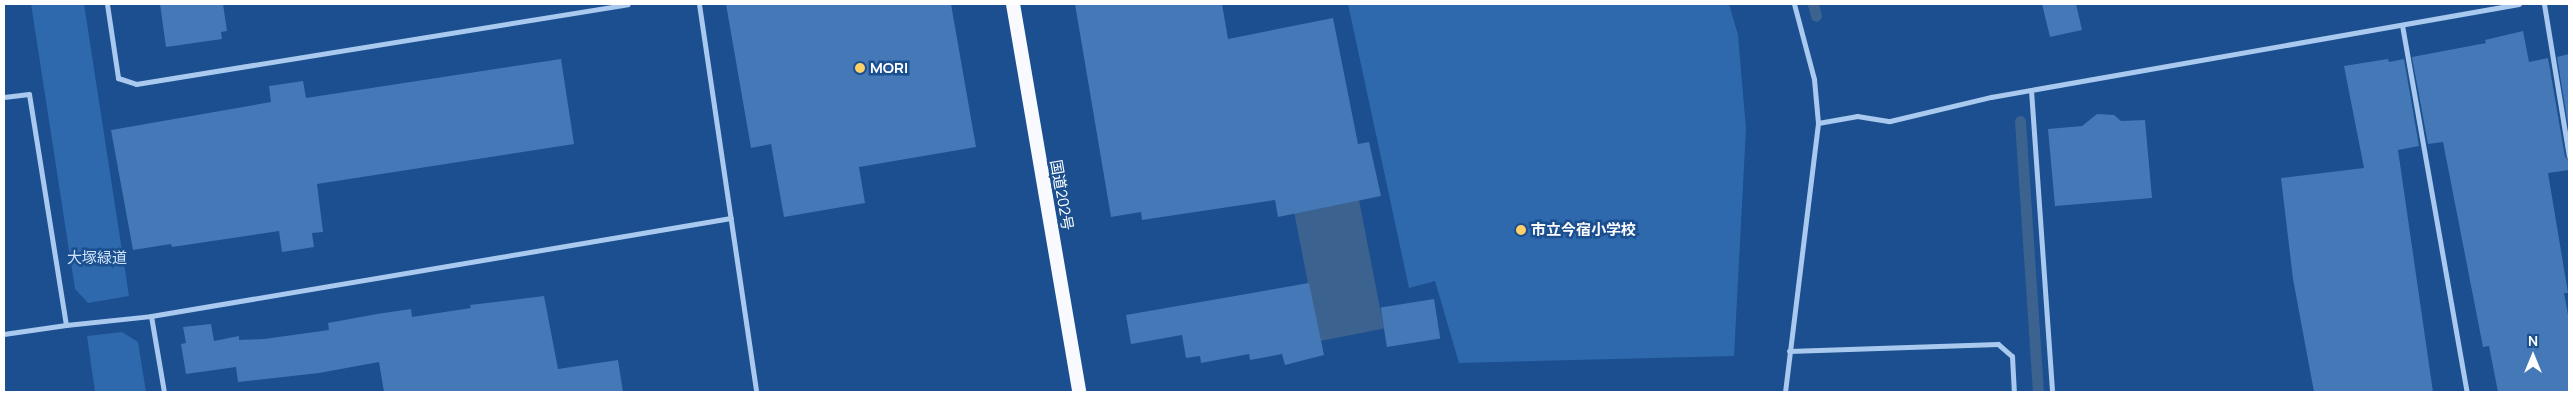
<!DOCTYPE html>
<meta charset="utf-8">
<style>
body{margin:0}
#map{position:relative;width:2573px;height:396px;overflow:hidden;background:#1b4f8f;font-family:Manrope,"Noto Sans JP",sans-serif}
div>[style]{position:absolute}
.green>*{inset:0;background:#2e69ad}
.water>*{inset:0;background:#3c6290;transform-origin:0 0}
.stream>*{height:11px;margin:-5.5px;padding:0 5.5px;transform-origin:5.5px;border-radius:5.5px;background:#3c6290}
.building>*{inset:0;background:#4478b7;transform-origin:0 0}
.minor>*{height:5px;margin:-2.5px;padding:0 2.5px;transform-origin:2.5px;border-radius:2.5px;background:#a9c9ee}
.trunk>*{height:14px;margin:-7px;padding:0 7px;transform-origin:7px;border-radius:7px;background:#f8faff}
.dots>*{width:14px;height:14px;translate:-50% -50%;box-sizing:border-box;border:2px solid #1b4f8f;border-radius:50%}
span{translate:-50% -50%;white-space:nowrap;text-align:center;line-height:1.15;-webkit-text-stroke:5px #1b4f8f;paint-order:stroke}
.poi-label{font-size:15px;color:#fff;font-weight:700}
.left{translate:0 -50%;text-align:left}
.street-label{font-size:15px;color:#fff}
.park-label{font-size:15px;color:#cfe3fa}
.frame{position:absolute;inset:0;border:5px solid #fff;pointer-events:none}
.north{position:absolute;left:2508px;top:331px;width:50px;height:50px;-webkit-text-stroke:4px #1b4f8f;paint-order:stroke;rotate:0deg;font-size:14px;font-weight:700;line-height:20px;text-align:center;color:#fff}
.north::after{content:'';display:block;margin:auto;width:18px;height:22px;background:#fff;clip-path:polygon(50% 0,100% 100%,50% 72%,0 100%)}
</style>
<div id="map">
<div class="green">
<i style="clip-path:polygon(31px 4px,84px 4px,129px 296px,88px 303px,75px 289px)"></i>
<i style="clip-path:polygon(1348px 4px,1729px 4px,1738px 35px,1746px 129px,1734px 356px,1459px 363px,1435px 281px,1409px 288px)"></i>
<i style="clip-path:polygon(122px 332px,138px 342px,146px 392px,95px 392px,87px 336px)"></i>
</div>
<div class="water">
<i style="left:1359px;top:200px;width:131px;height:66px;rotate:79deg"></i>
</div>
<div class="stream">
<i style="left:1813px;top:4px;width:12px;rotate:76deg"></i>
<i style="left:2020px;top:121px;width:272px;rotate:86.2deg"></i>
</div>
<div class="building">
<i style="clip-path:polygon(160px 4px,223px 4px,227px 31px,221px 32px,222px 39px,166px 47px)"></i>
<i style="clip-path:polygon(726px 4px,951px 4px,976px 147px,859px 167px,865px 203px,784px 217px,771px 144px,751px 148px)"></i>
<i style="clip-path:polygon(1075px 4px,1222px 4px,1228px 39px,1333px 18px,1358px 144px,1369px 142px,1381px 196px,1278px 217px,1275px 200px,1142px 220px,1141px 212px,1111px 217px)"></i>
<i style="clip-path:polygon(2042px 4px,2076px 4px,2082px 30px,2050px 37px)"></i>
<i style="clip-path:polygon(2523px 31px,2529px 62px,2548px 58px,2565px 157px,2569px 160px,2569px 170px,2548px 173px,2568px 293px,2564px 293px,2569px 320px,2569px 392px,2498px 392px,2489px 346px,2483px 347px,2443px 142px,2428px 144px,2412px 57px,2486px 43px,2485px 40px)"></i>
<i style="clip-path:polygon(2569px 54px,2569px 131px,2557px 57px)"></i>
<i style="clip-path:polygon(561px 59px,574px 144px,317px 184px,323px 232px,312px 233px,314px 247px,282px 252px,279px 231px,172px 247px,171px 244px,133px 250px,111px 130px,271px 102px,269px 86px,303px 81px,306px 98px)"></i>
<i style="clip-path:polygon(2388px 59px,2389px 62px,2404px 59px,2419px 146px,2398px 150px,2433px 392px,2314px 392px,2293px 279px,2281px 178px,2364px 168px,2344px 66px)"></i>
<i style="clip-path:polygon(2097px 114px,2114px 115px,2121px 121px,2145px 120px,2152px 198px,2055px 206px,2048px 129px,2082px 126px)"></i>
<i style="clip-path:polygon(1309px 283px,1324px 355px,1285px 365px,1282px 354px,1250px 360px,1249px 354px,1201px 363px,1200px 356px,1186px 358px,1182px 335px,1131px 344px,1126px 315px)"></i>
<i style="clip-path:polygon(544px 296px,558px 369px,618px 360px,623px 392px,384px 392px,379px 362px,319px 373px,238px 382px,236px 367px,186px 374px,181px 344px,186px 343px,183px 327px,211px 324px,214px 341px,239px 336px,239px 340px,264px 339px,329px 330px,328px 323px,377px 314px,411px 309px,412px 317px,471px 308px,470px 305px)"></i>
<i style="left:1434px;top:299px;width:40px;height:54px;rotate:81deg"></i>
</div>
<div class="minor">
<i style="left:107px;top:4px;width:75px;rotate:81.5deg"></i>
<i style="left:118px;top:78px;width:19px;rotate:18deg"></i>
<i style="left:136px;top:84px;width:498px;rotate:-9.2deg"></i>
<i style="left:699px;top:4px;width:392px;rotate:81.6deg"></i>
<i style="left:2544px;top:4px;width:154px;rotate:80.7deg"></i>
<i style="left:2402px;top:25px;width:373px;rotate:80deg"></i>
<i style="left:2031px;top:90px;width:303px;rotate:86deg"></i>
<i style="left:4px;top:97px;width:25px;rotate:-7deg"></i>
<i style="left:29px;top:94px;width:234px;rotate:80.9deg"></i>
<i style="left:66px;top:325px;width:63px;rotate:171.7deg"></i>
<i style="left:1818px;top:123px;width:40px;rotate:-10deg"></i>
<i style="left:1857px;top:116px;width:33px;rotate:9deg"></i>
<i style="left:1890px;top:121px;width:104px;rotate:-13.4deg"></i>
<i style="left:1991px;top:97px;width:536px;rotate:-9.99deg"></i>
<i style="left:151px;top:316px;width:77px;rotate:80.3deg"></i>
<i style="left:66px;top:325px;width:85px;rotate:-6deg"></i>
<i style="left:151px;top:316px;width:588px;rotate:-9.59deg"></i>
<i style="left:1789px;top:351px;width:209px;rotate:-1.9deg"></i>
<i style="left:1998px;top:344px;width:18px;rotate:41deg"></i>
<i style="left:2012px;top:356px;width:36px;rotate:87deg"></i>
<i style="left:1785px;top:392px;width:271px;rotate:-83deg"></i>
<i style="left:1818px;top:123px;width:44px;rotate:-95.2deg"></i>
<i style="left:1814px;top:79px;width:78px;rotate:-104.9deg"></i>
</div>
<div class="trunk">
<i style="left:1013px;top:4px;width:394px;rotate:80.3deg"></i>
</div>
<div class="dots">
<i style="left:860px;top:68px;background:#ffd166"></i>
<i style="left:1521px;top:230px;background:#ffd166"></i>
</div>
<div class="poi-label">
<span class="left" style="left:870px;top:68px">MORI</span>
<span class="left" style="left:1531px;top:230px">市立今宿小学校</span>
</div>
<div class="street-label">
<span style="left:1062px;top:195px;rotate:80deg">国道202号</span>
</div>
<div class="park-label">
<span style="left:97px;top:258px">大塚緑道</span>
</div>
<div class="frame"></div>
<div class="north">N</div>
</div>
